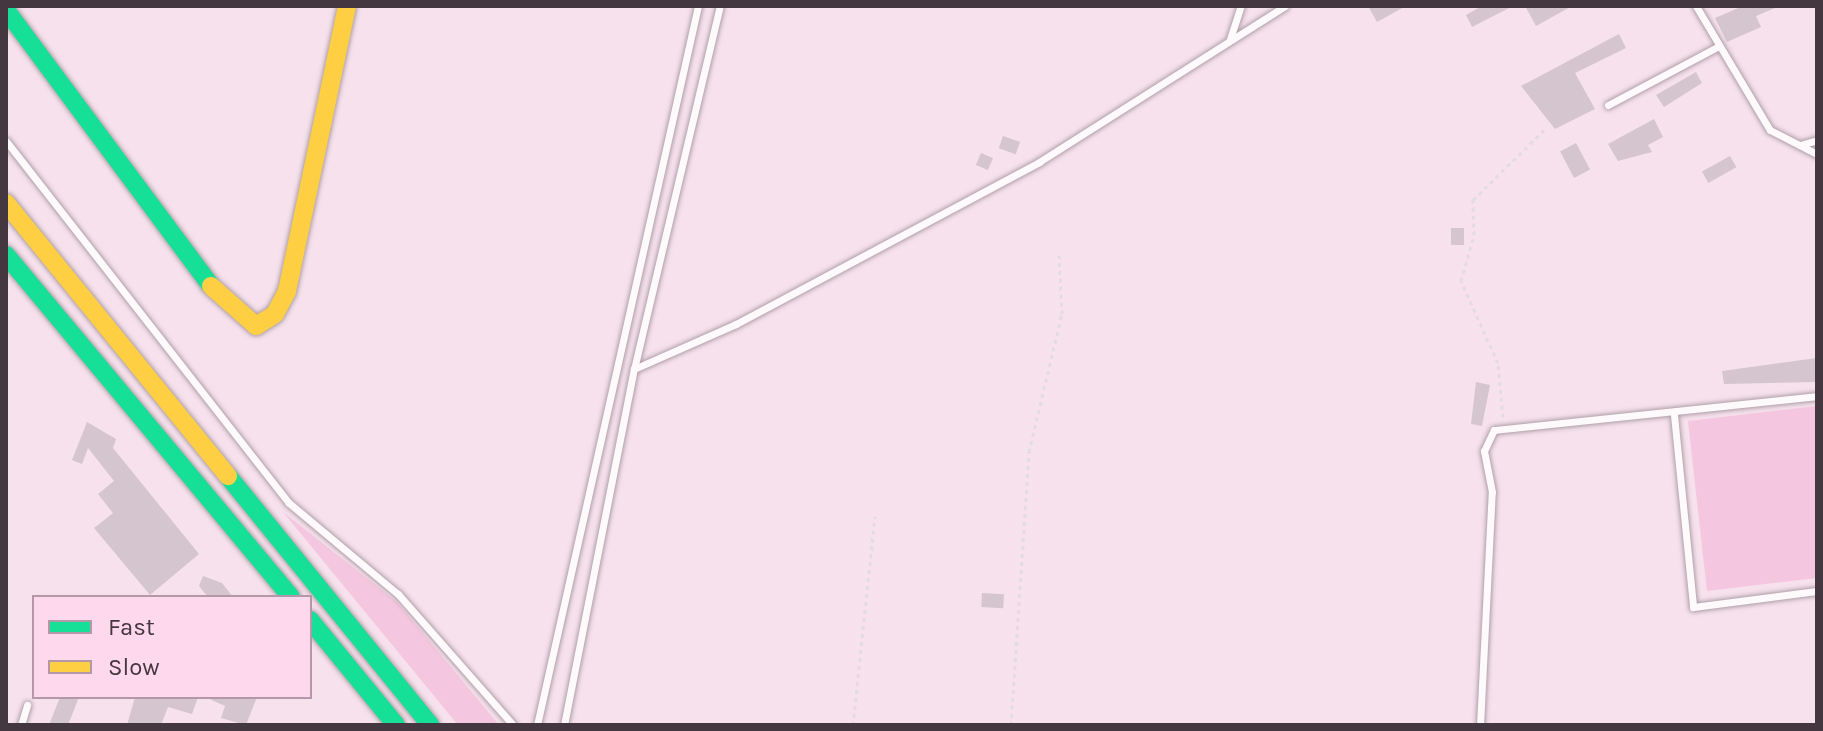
<!DOCTYPE html>
<style>
body{margin:0}
#map{position:relative;width:1823px;height:731px;overflow:hidden;background:#f6e1ec;font-family:Karla,sans-serif}
div>[style]{position:absolute}
.green>*{inset:0;background:#f5c6e0}
.building>*{inset:0;background:#d5c5ce;transform-origin:0 0}
.path>*{height:3px;margin-top:-1.5px;transform-origin:0;background:repeating-linear-gradient(90deg,#e2dcdf 0 4px,transparent 0 8px)}
.roads{filter:drop-shadow(0 0 2px #b0a0a8) drop-shadow(0 0 2px #b0a0a8)}
.lane>*{height:7px;margin:-3.5px;padding:0 3.5px;transform-origin:3.5px;border-radius:3.5px;background:#fefafc}
.fast>*{height:18px;margin:-9px;padding:0 9px;transform-origin:9px;border-radius:9px;background:#16e098}
.slow>*{height:18px;margin:-9px;padding:0 9px;transform-origin:9px;border-radius:9px;background:#ffcf43}
span{translate:-50% -50%;white-space:nowrap;text-align:center;line-height:1.15;-webkit-text-stroke:8px #fed9ed;paint-order:stroke}
.frame{position:absolute;inset:0;border:8px solid #45373f;pointer-events:none}
.legend{position:absolute;left:32px;top:595px;width:280px;height:104px;box-sizing:border-box;background:#fed9ed;border:2px solid #b498a7;margin:0;padding:10px 14px;list-style:none;font-size:24px;color:#45373f}
.legend li{display:flex;align-items:center;gap:16px;height:40px}
.legend b{width:40px;border:2px solid #b498a7}
</style>
<div id="map">
<div class="green">
<i style="clip-path:polygon(1817px 406px,1817px 578px,1707px 591px,1688px 421px)"></i>
<i style="clip-path:polygon(283px 512px,397px 602px,499px 725px,458px 725px)"></i>
</div>
<div class="building">
<i style="clip-path:polygon(1368px 6px,1406px 6px,1377px 22px)"></i>
<i style="clip-path:polygon(1482px 6px,1513px 6px,1472px 27px,1466px 15px)"></i>
<i style="clip-path:polygon(1525px 6px,1572px 6px,1536px 26px)"></i>
<i style="clip-path:polygon(1743px 6px,1780px 6px,1756px 16px,1761px 27px,1727px 42px,1715px 18px)"></i>
<i style="clip-path:polygon(1619px 34px,1626px 48px,1575px 73px,1595px 109px,1555px 129px,1521px 86px)"></i>
<i style="clip-path:polygon(1696px 72px,1702px 83px,1664px 107px,1656px 95px)"></i>
<i style="clip-path:polygon(1654px 119px,1663px 137px,1648px 145px,1652px 152px,1618px 161px,1608px 144px)"></i>
<i style="left:1003px;top:136px;width:18px;height:13px;rotate:19deg"></i>
<i style="left:1576px;top:143px;width:30px;height:18px;rotate:62deg"></i>
<i style="left:981px;top:153px;width:13px;height:13px;rotate:23deg"></i>
<i style="left:1730px;top:156px;width:13px;height:32px;rotate:61deg"></i>
<i style="left:1464px;top:228px;width:17px;height:13px;rotate:90deg"></i>
<i style="clip-path:polygon(1817px 358px,1817px 382px,1724px 384px,1722px 371px)"></i>
<i style="clip-path:polygon(1476px 382px,1490px 385px,1482px 426px,1471px 424px)"></i>
<i style="clip-path:polygon(87px 422px,116px 439px,113px 448px,199px 554px,150px 595px,94px 528px,113px 513px,98px 494px,114px 481px,88px 448px,82px 464px,72px 460px)"></i>
<i style="clip-path:polygon(203px 576px,222px 583px,233px 597px,208px 597px,199px 586px)"></i>
<i style="left:982px;top:593px;width:22px;height:14px;rotate:3deg"></i>
<i style="clip-path:polygon(60px 697px,79px 697px,68px 725px,49px 725px)"></i>
<i style="clip-path:polygon(135px 697px,198px 697px,192px 714px,168px 707px,161px 725px,127px 725px)"></i>
<i style="clip-path:polygon(205px 697px,257px 697px,246px 725px,221px 718px,225px 706px)"></i>
</div>
<div class="path">
<i style="left:1503px;top:417px;width:54px;rotate:-95.3deg"></i>
<i style="left:1498px;top:363px;width:90px;rotate:-114.3deg"></i>
<i style="left:1461px;top:281px;width:48px;rotate:-74.2deg"></i>
<i style="left:1474px;top:235px;width:35px;rotate:-92deg"></i>
<i style="left:1473px;top:200px;width:101px;rotate:-44.6deg"></i>
<i style="left:853px;top:725px;width:210px;rotate:-84deg"></i>
<i style="left:1011px;top:725px;width:274px;rotate:-86.2deg"></i>
<i style="left:1029px;top:452px;width:142px;rotate:-76.6deg"></i>
<i style="left:1062px;top:314px;width:59px;rotate:-92.9deg"></i>
</div>
<div class="roads">
<div class="lane">
<i style="left:1696px;top:6px;width:144px;rotate:59.2deg"></i>
<i style="left:1770px;top:130px;width:53px;rotate:27.1deg"></i>
<i style="left:1230px;top:39px;width:35px;rotate:-72deg"></i>
<i style="left:1608px;top:105px;width:123px;rotate:-28deg"></i>
<i style="left:6px;top:141px;width:459px;rotate:52deg"></i>
<i style="left:289px;top:503px;width:142px;rotate:39.9deg"></i>
<i style="left:398px;top:594px;width:174px;rotate:48.7deg"></i>
<i style="left:1800px;top:145px;width:18px;rotate:-16deg"></i>
<i style="left:634px;top:369px;width:111px;rotate:-23.8deg"></i>
<i style="left:736px;top:324px;width:344px;rotate:-28.1deg"></i>
<i style="left:1039px;top:162px;width:291px;rotate:-32.4deg"></i>
<i style="left:1674px;top:415px;width:193px;rotate:84.3deg"></i>
<i style="left:1693px;top:607px;width:125px;rotate:-7.4deg"></i>
<i style="left:21px;top:725px;width:21px;rotate:-73deg"></i>
<i style="left:537px;top:725px;width:737px;rotate:-77.38deg"></i>
<i style="left:564px;top:725px;width:363px;rotate:-78.9deg"></i>
<i style="left:634px;top:369px;width:373px;rotate:-76.7deg"></i>
<i style="left:1480px;top:725px;width:233px;rotate:-87.1deg"></i>
<i style="left:1492px;top:492px;width:42px;rotate:-101deg"></i>
<i style="left:1484px;top:451px;width:23px;rotate:-65deg"></i>
<i style="left:1494px;top:430px;width:325px;rotate:-6deg"></i>
</div>
<div class="fast">
<i style="left:6px;top:10px;width:344px;rotate:53.4deg"></i>
<i style="left:6px;top:255px;width:445px;rotate:50.2deg"></i>
<i style="left:228px;top:476px;width:321px;rotate:50.9deg"></i>
<i style="left:310px;top:620px;width:136px;rotate:50.7deg"></i>
</div>
<div class="slow">
<i style="left:6px;top:203px;width:352px;rotate:50.9deg"></i>
<i style="left:211px;top:286px;width:60px;rotate:41.6deg"></i>
<i style="left:256px;top:326px;width:22px;rotate:-32deg"></i>
<i style="left:275px;top:314px;width:26px;rotate:-62deg"></i>
<i style="left:287px;top:291px;width:291px;rotate:-78.1deg"></i>
</div>
</div>
<div class="frame"></div>
<ul class="legend">
<li><b style="height:10px;background:#16e098"></b>Fast</li>
<li><b style="height:10px;background:#ffcf43"></b>Slow</li>
</ul>
</div>
